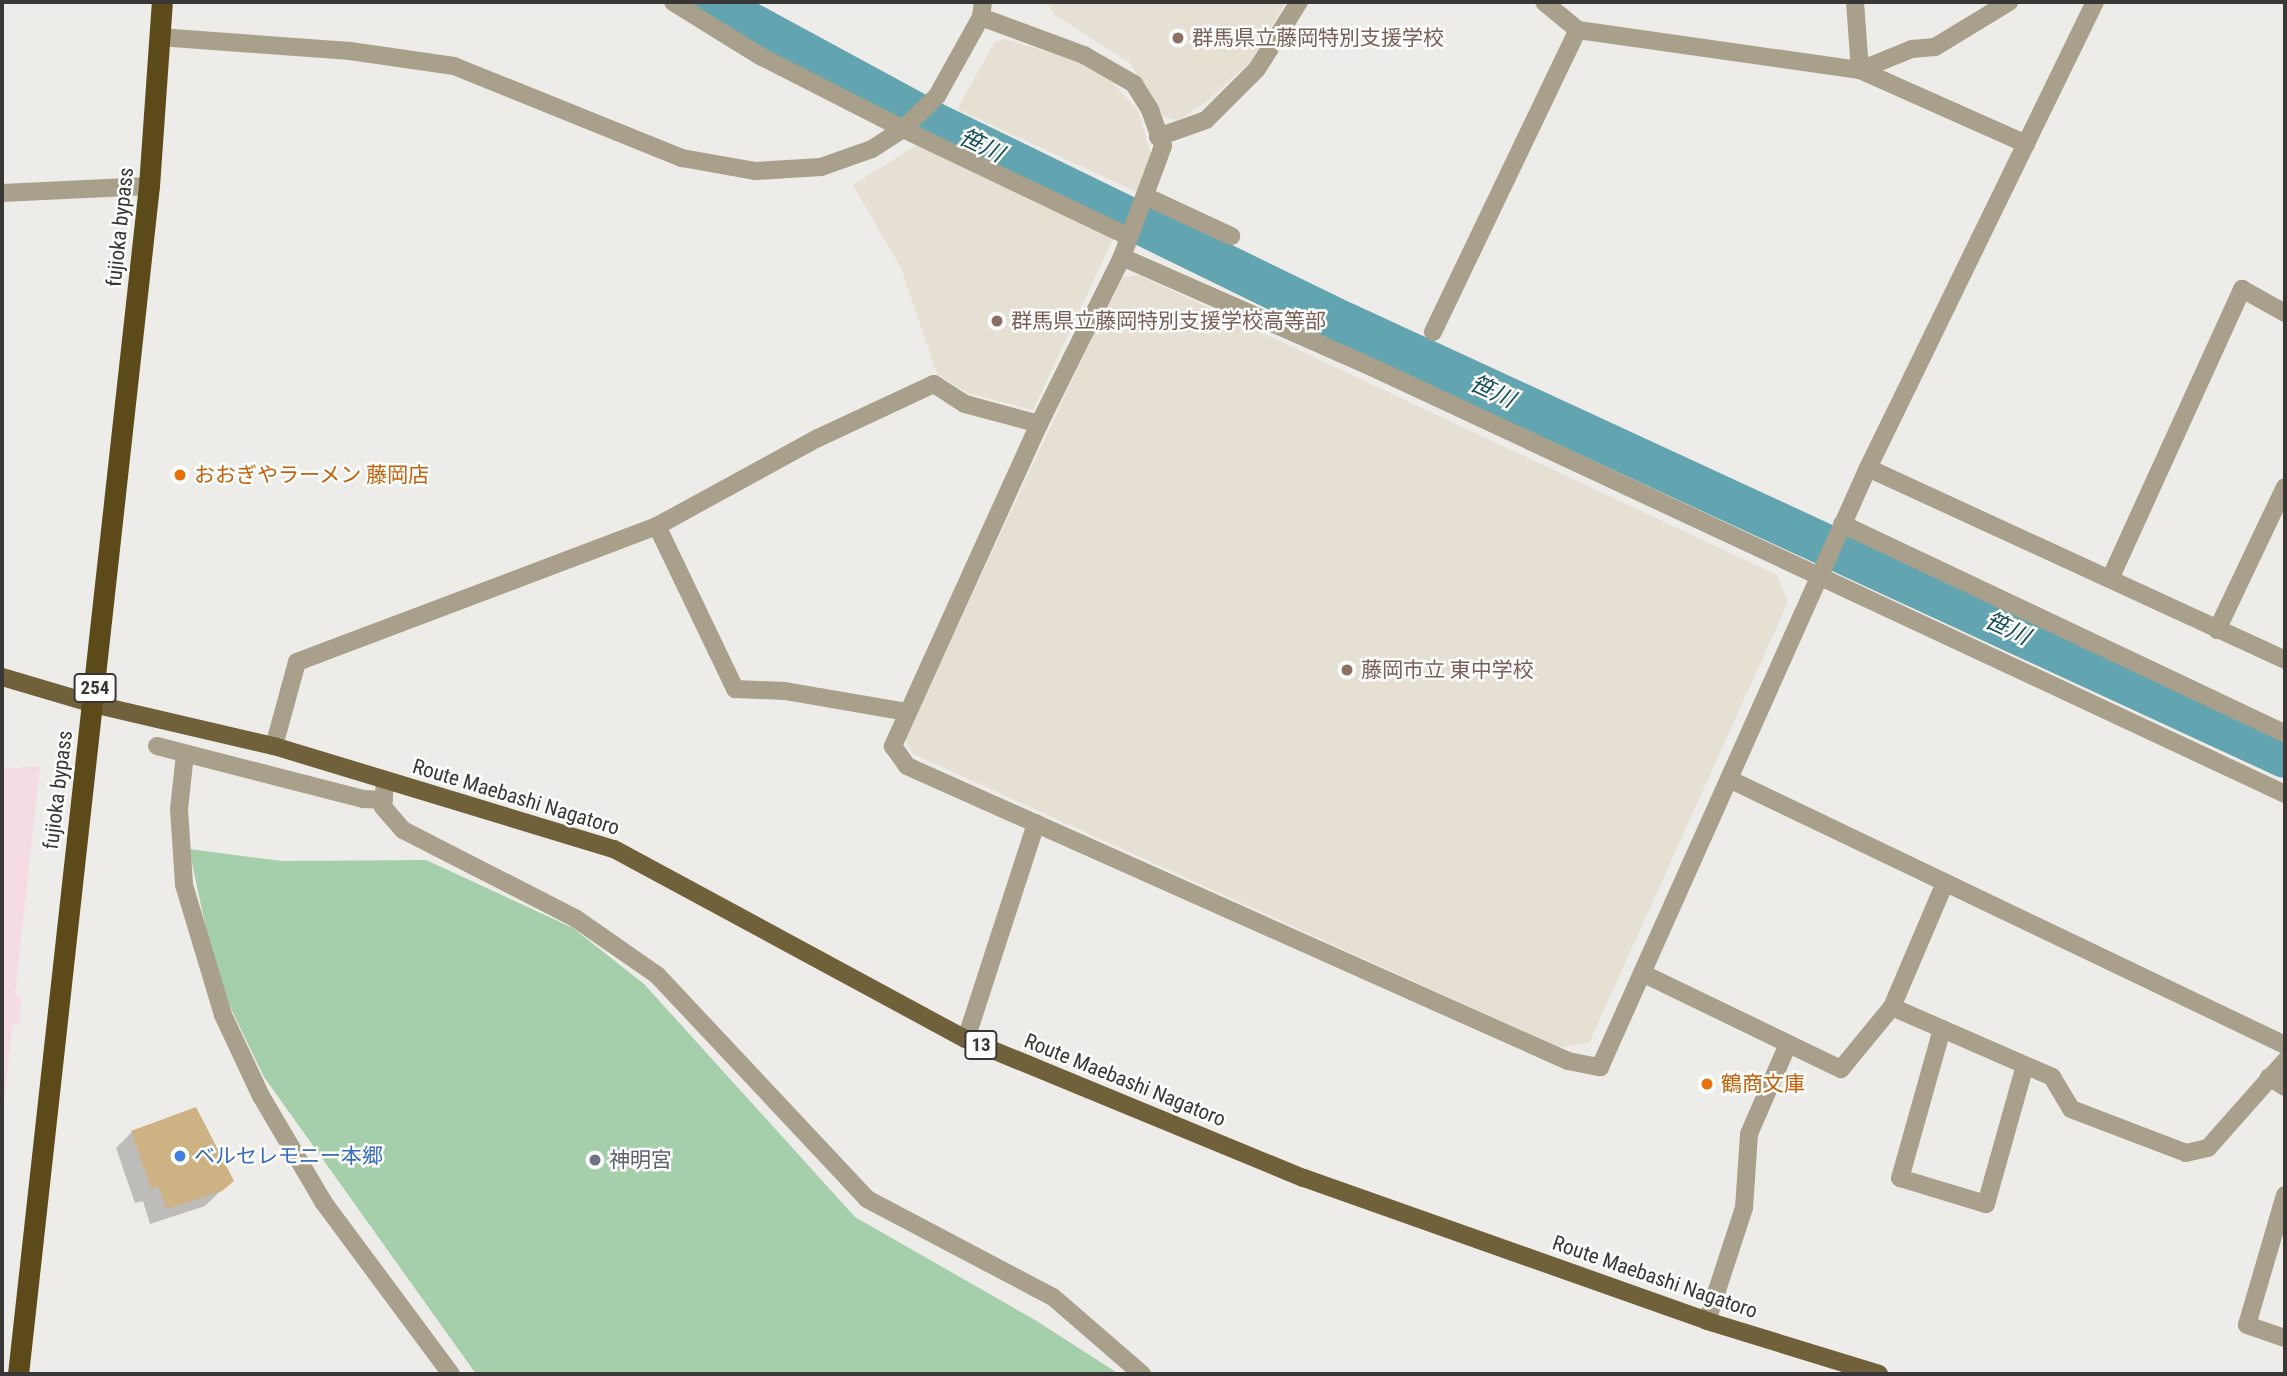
<!DOCTYPE html>
<meta charset="utf-8">
<style>
body{margin:0}
#map{position:relative;width:2287px;height:1376px;overflow:hidden;background:#eeece8;font-family:"Roboto Condensed","Noto Sans JP",sans-serif}
div>[style]{position:absolute}
.commercial>*{inset:0;background:#f4dbe4}
.built>*{inset:0;background:#e5dfd4}
.green>*{inset:0;background:#a5cfaa}
.shadow>*{inset:0;background:#0003}
.river>*{height:42px;margin:-21px;padding:0 21px;transform-origin:21px;border-radius:21px;background:#62a5b1}
.building>*{inset:0;background:#cdb384}
.minor>*{height:18px;margin:-9px;padding:0 9px;transform-origin:9px;border-radius:9px;background:#a9a08b}
.major>*{height:18px;margin:-9px;padding:0 9px;transform-origin:9px;border-radius:9px;background:#70613a}
.highway>*{height:21px;margin:-10.5px;padding:0 10.5px;transform-origin:10.5px;border-radius:10.5px;background:#5c4a1a}
.dots>*{width:19px;height:19px;translate:-50% -50%;box-sizing:border-box;border:4px solid #fff;border-radius:50%}
span{translate:-50% -50%;white-space:nowrap;text-align:center;line-height:1.15;-webkit-text-stroke:5px #fff;paint-order:stroke}
.shield-label span{padding:2px 5px;background:#fff;border:2px solid;border-radius:5px;-webkit-text-stroke-width:0}
.shield-label{font-size:19px;color:#383735;font-weight:700}
.education-label{font-size:21px;color:#785e54}
.left{translate:0 -50%;text-align:left}
.street-label{font-size:21px;color:#383735}
.food-label{font-size:21px;color:#c56008}
.shop-label{font-size:21px;color:#366cbe}
.worship-label{font-size:21px;color:#5b616d}
.water-label{font-size:23px;color:#124d57;font-style:italic}
.frame{position:absolute;inset:0;border:4px solid #383735;pointer-events:none}
</style>
<div id="map">
<div class="commercial">
<i style="clip-path:polygon(40px 766px,15px 995px,21px 997px,19px 1025px,12px 1025px,2px 1127px,2px 769px)"></i>
</div>
<div class="built">
<i style="clip-path:polygon(1046px 2px,1286px 2px,1251px 61px,1205px 103px,1178px 120px,1164px 117px,1130px 63px,1055px 15px)"></i>
<i style="clip-path:polygon(1004px 39px,1085px 62px,1112px 82px,1138px 111px,1151px 154px,1139px 193px,957px 109px,995px 42px)"></i>
<i style="clip-path:polygon(918px 144px,1113px 239px,1033px 410px,968px 393px,937px 374px,901px 268px,853px 185px)"></i>
<i style="clip-path:polygon(1139px 275px,1777px 575px,1788px 602px,1589px 1043px,1559px 1047px,913px 754px,905px 739px,1120px 278px)"></i>
</div>
<div class="green">
<i style="clip-path:polygon(189px 849px,282px 861px,426px 860px,573px 928px,644px 984px,855px 1217px,1035px 1320px,1119px 1374px,476px 1374px,264px 1077px,217px 980px)"></i>
</div>
<div class="shadow">
<i style="clip-path:polygon(132px 1132px,232px 1180px,205px 1206px,150px 1224px,143px 1201px,135px 1203px,116px 1148px)"></i>
</div>
<div class="river">
<i style="left:711px;top:2px;width:249px;rotate:28.5deg"></i>
<i style="left:930px;top:121px;width:464px;rotate:26deg"></i>
<i style="left:1347px;top:324px;width:1033px;rotate:24.78deg"></i>
</div>
<div class="building">
<i style="clip-path:polygon(196px 1107px,234px 1181px,222px 1191px,166px 1209px,159px 1187px,151px 1188px,131px 1131px)"></i>
</div>
<div class="minor">
<i style="left:673px;top:2px;width:102px;rotate:31.8deg"></i>
<i style="left:760px;top:56px;width:161px;rotate:27deg"></i>
<i style="left:903px;top:129px;width:250px;rotate:25.5deg"></i>
<i style="left:983px;top:2px;width:15px;rotate:98deg"></i>
<i style="left:981px;top:17px;width:110px;rotate:20.3deg"></i>
<i style="left:1084px;top:55px;width:58px;rotate:30.1deg"></i>
<i style="left:1134px;top:84px;width:31px;rotate:58deg"></i>
<i style="left:1150px;top:110px;width:38px;rotate:70deg"></i>
<i style="left:1163px;top:146px;width:118px;rotate:110.3deg"></i>
<i style="left:1122px;top:257px;width:186px;rotate:116.4deg"></i>
<i style="left:1039px;top:424px;width:354px;rotate:114.4deg"></i>
<i style="left:893px;top:746px;width:24px;rotate:55deg"></i>
<i style="left:907px;top:766px;width:724px;rotate:24.05deg"></i>
<i style="left:1568px;top:1061px;width:33px;rotate:11deg"></i>
<i style="left:1600px;top:1067px;width:656px;rotate:-65.9deg"></i>
<i style="left:1868px;top:468px;width:518px;rotate:-64.03deg"></i>
<i style="left:1544px;top:2px;width:44px;rotate:39.5deg"></i>
<i style="left:1578px;top:30px;width:285px;rotate:8.1deg"></i>
<i style="left:1860px;top:70px;width:56px;rotate:-22deg"></i>
<i style="left:1912px;top:49px;width:23px;rotate:-5deg"></i>
<i style="left:1935px;top:47px;width:87px;rotate:-31.3deg"></i>
<i style="left:1855px;top:2px;width:68px;rotate:85.8deg"></i>
<i style="left:1860px;top:70px;width:182px;rotate:24deg"></i>
<i style="left:159px;top:37px;width:192px;rotate:4.2deg"></i>
<i style="left:350px;top:51px;width:105px;rotate:8.2deg"></i>
<i style="left:454px;top:66px;width:246px;rotate:22deg"></i>
<i style="left:682px;top:158px;width:75px;rotate:10deg"></i>
<i style="left:756px;top:171px;width:65px;rotate:-3.5deg"></i>
<i style="left:821px;top:167px;width:54px;rotate:-19.4deg"></i>
<i style="left:872px;top:149px;width:37px;rotate:-33deg"></i>
<i style="left:903px;top:129px;width:47px;rotate:-44.1deg"></i>
<i style="left:937px;top:96px;width:90px;rotate:-60.9deg"></i>
<i style="left:1158px;top:137px;width:51px;rotate:-19.5deg"></i>
<i style="left:1206px;top:120px;width:72px;rotate:-45deg"></i>
<i style="left:1257px;top:69px;width:79px;rotate:-57.9deg"></i>
<i style="left:2px;top:193px;width:147px;rotate:-2.7deg"></i>
<i style="left:1147px;top:197px;width:93px;rotate:24.9deg"></i>
<i style="left:1122px;top:257px;width:280px;rotate:23.8deg"></i>
<i style="left:1378px;top:370px;width:1001px;rotate:25.05deg"></i>
<i style="left:1433px;top:332px;width:335px;rotate:-64.4deg"></i>
<i style="left:1868px;top:468px;width:459px;rotate:24.7deg"></i>
<i style="left:1842px;top:524px;width:490px;rotate:25.3deg"></i>
<i style="left:657px;top:526px;width:181px;rotate:64.4deg"></i>
<i style="left:735px;top:689px;width:50px;rotate:2.3deg"></i>
<i style="left:785px;top:691px;width:123px;rotate:9.8deg"></i>
<i style="left:2110px;top:579px;width:319px;rotate:-65.5deg"></i>
<i style="left:2242px;top:289px;width:49px;rotate:29.2deg"></i>
<i style="left:2217px;top:630px;width:158px;rotate:-64.6deg"></i>
<i style="left:157px;top:746px;width:214px;rotate:14.4deg"></i>
<i style="left:364px;top:799px;width:20px;rotate:3deg"></i>
<i style="left:274px;top:746px;width:87px;rotate:-74.7deg"></i>
<i style="left:297px;top:662px;width:385px;rotate:-20.7deg"></i>
<i style="left:657px;top:526px;width:183px;rotate:-28.7deg"></i>
<i style="left:818px;top:438px;width:128px;rotate:-25deg"></i>
<i style="left:934px;top:384px;width:37px;rotate:33deg"></i>
<i style="left:965px;top:404px;width:77px;rotate:15.1deg"></i>
<i style="left:185px;top:754px;width:55px;rotate:96.2deg"></i>
<i style="left:179px;top:809px;width:76px;rotate:86.2deg"></i>
<i style="left:184px;top:885px;width:136px;rotate:73.3deg"></i>
<i style="left:223px;top:1015px;width:89px;rotate:64.9deg"></i>
<i style="left:261px;top:1096px;width:124px;rotate:59.5deg"></i>
<i style="left:324px;top:1203px;width:213px;rotate:53.4deg"></i>
<i style="left:1729px;top:779px;width:616px;rotate:25.57deg"></i>
<i style="left:385px;top:780px;width:27px;rotate:94deg"></i>
<i style="left:383px;top:807px;width:30px;rotate:49deg"></i>
<i style="left:403px;top:830px;width:193px;rotate:27.1deg"></i>
<i style="left:575px;top:918px;width:100px;rotate:34.8deg"></i>
<i style="left:657px;top:975px;width:307px;rotate:46.8deg"></i>
<i style="left:867px;top:1199px;width:210px;rotate:27.8deg"></i>
<i style="left:1053px;top:1297px;width:118px;rotate:40.9deg"></i>
<i style="left:1642px;top:973px;width:221px;rotate:25.8deg"></i>
<i style="left:1841px;top:1069px;width:80px;rotate:-50.6deg"></i>
<i style="left:1892px;top:1007px;width:175px;rotate:23.6deg"></i>
<i style="left:2052px;top:1077px;width:37px;rotate:59deg"></i>
<i style="left:2071px;top:1109px;width:123px;rotate:20.9deg"></i>
<i style="left:2186px;top:1153px;width:23px;rotate:-13deg"></i>
<i style="left:2208px;top:1148px;width:116px;rotate:-48.5deg"></i>
<i style="left:1892px;top:1007px;width:135px;rotate:-66.9deg"></i>
<i style="left:1942px;top:1029px;width:155px;rotate:105.7deg"></i>
<i style="left:1900px;top:1178px;width:90px;rotate:16.8deg"></i>
<i style="left:1986px;top:1204px;width:144px;rotate:-74.3deg"></i>
<i style="left:966px;top:1039px;width:227px;rotate:-72deg"></i>
<i style="left:2269px;top:1077px;width:19px;rotate:32deg"></i>
<i style="left:2285px;top:1195px;width:135px;rotate:106.3deg"></i>
<i style="left:2247px;top:1325px;width:40px;rotate:18.9deg"></i>
<i style="left:1707px;top:1321px;width:119px;rotate:-71.9deg"></i>
<i style="left:1744px;top:1208px;width:74px;rotate:-86.1deg"></i>
<i style="left:1749px;top:1134px;width:98px;rotate:-66.6deg"></i>
</div>
<div class="major">
<i style="left:2px;top:677px;width:95px;rotate:16.5deg"></i>
<i style="left:93px;top:704px;width:186px;rotate:13.1deg"></i>
<i style="left:274px;top:746px;width:355px;rotate:16.9deg"></i>
<i style="left:614px;top:849px;width:400px;rotate:28.4deg"></i>
<i style="left:966px;top:1039px;width:365px;rotate:22.4deg"></i>
<i style="left:1304px;top:1178px;width:428px;rotate:19.5deg"></i>
<i style="left:1707px;top:1321px;width:180px;rotate:17.1deg"></i>
</div>
<div class="highway">
<i style="left:18px;top:1374px;width:1195px;rotate:-83.71deg"></i>
<i style="left:149px;top:186px;width:184px;rotate:-86deg"></i>
</div>
<div class="dots">
<i style="left:1178px;top:38px;background:#8d6e63"></i>
<i style="left:997px;top:321px;background:#8d6e63"></i>
<i style="left:180px;top:475px;background:#e8710a"></i>
<i style="left:1347px;top:670px;background:#8d6e63"></i>
<i style="left:1707px;top:1084px;background:#e8710a"></i>
<i style="left:180px;top:1156px;background:#3f7fe0"></i>
<i style="left:595px;top:1160px;background:#6b7280"></i>
</div>
<div class="shield-label">
<span style="left:95px;top:688px">254</span>
<span style="left:981px;top:1045px">13</span>
</div>
<div class="education-label">
<span class="left" style="left:1192px;top:38px">群馬県立藤岡特別支援学校</span>
<span class="left" style="left:1011px;top:321px">群馬県立藤岡特別支援学校高等部</span>
<span class="left" style="left:1361px;top:670px">藤岡市立 東中学校</span>
</div>
<div class="street-label">
<span style="left:120px;top:227px;rotate:-84deg">fujioka bypass</span>
<span style="left:58px;top:790px;rotate:-83deg">fujioka bypass</span>
<span style="left:516px;top:797px;rotate:17deg">Route Maebashi Nagatoro</span>
<span style="left:1125px;top:1080px;rotate:22deg">Route Maebashi Nagatoro</span>
<span style="left:1655px;top:1277px;rotate:19deg">Route Maebashi Nagatoro</span>
</div>
<div class="food-label">
<span class="left" style="left:194px;top:475px">おおぎやラーメン 藤岡店</span>
<span class="left" style="left:1721px;top:1084px">鶴商文庫</span>
</div>
<div class="shop-label">
<span class="left" style="left:194px;top:1156px">ベルセレモニー本郷</span>
</div>
<div class="worship-label">
<span class="left" style="left:609px;top:1160px">神明宮</span>
</div>
<div class="water-label">
<span style="left:981px;top:146px;rotate:26deg">笹川</span>
<span style="left:1492px;top:392px;rotate:25deg">笹川</span>
<span style="left:2007px;top:629px;rotate:25deg">笹川</span>
</div>
<div class="frame"></div>
</div>
